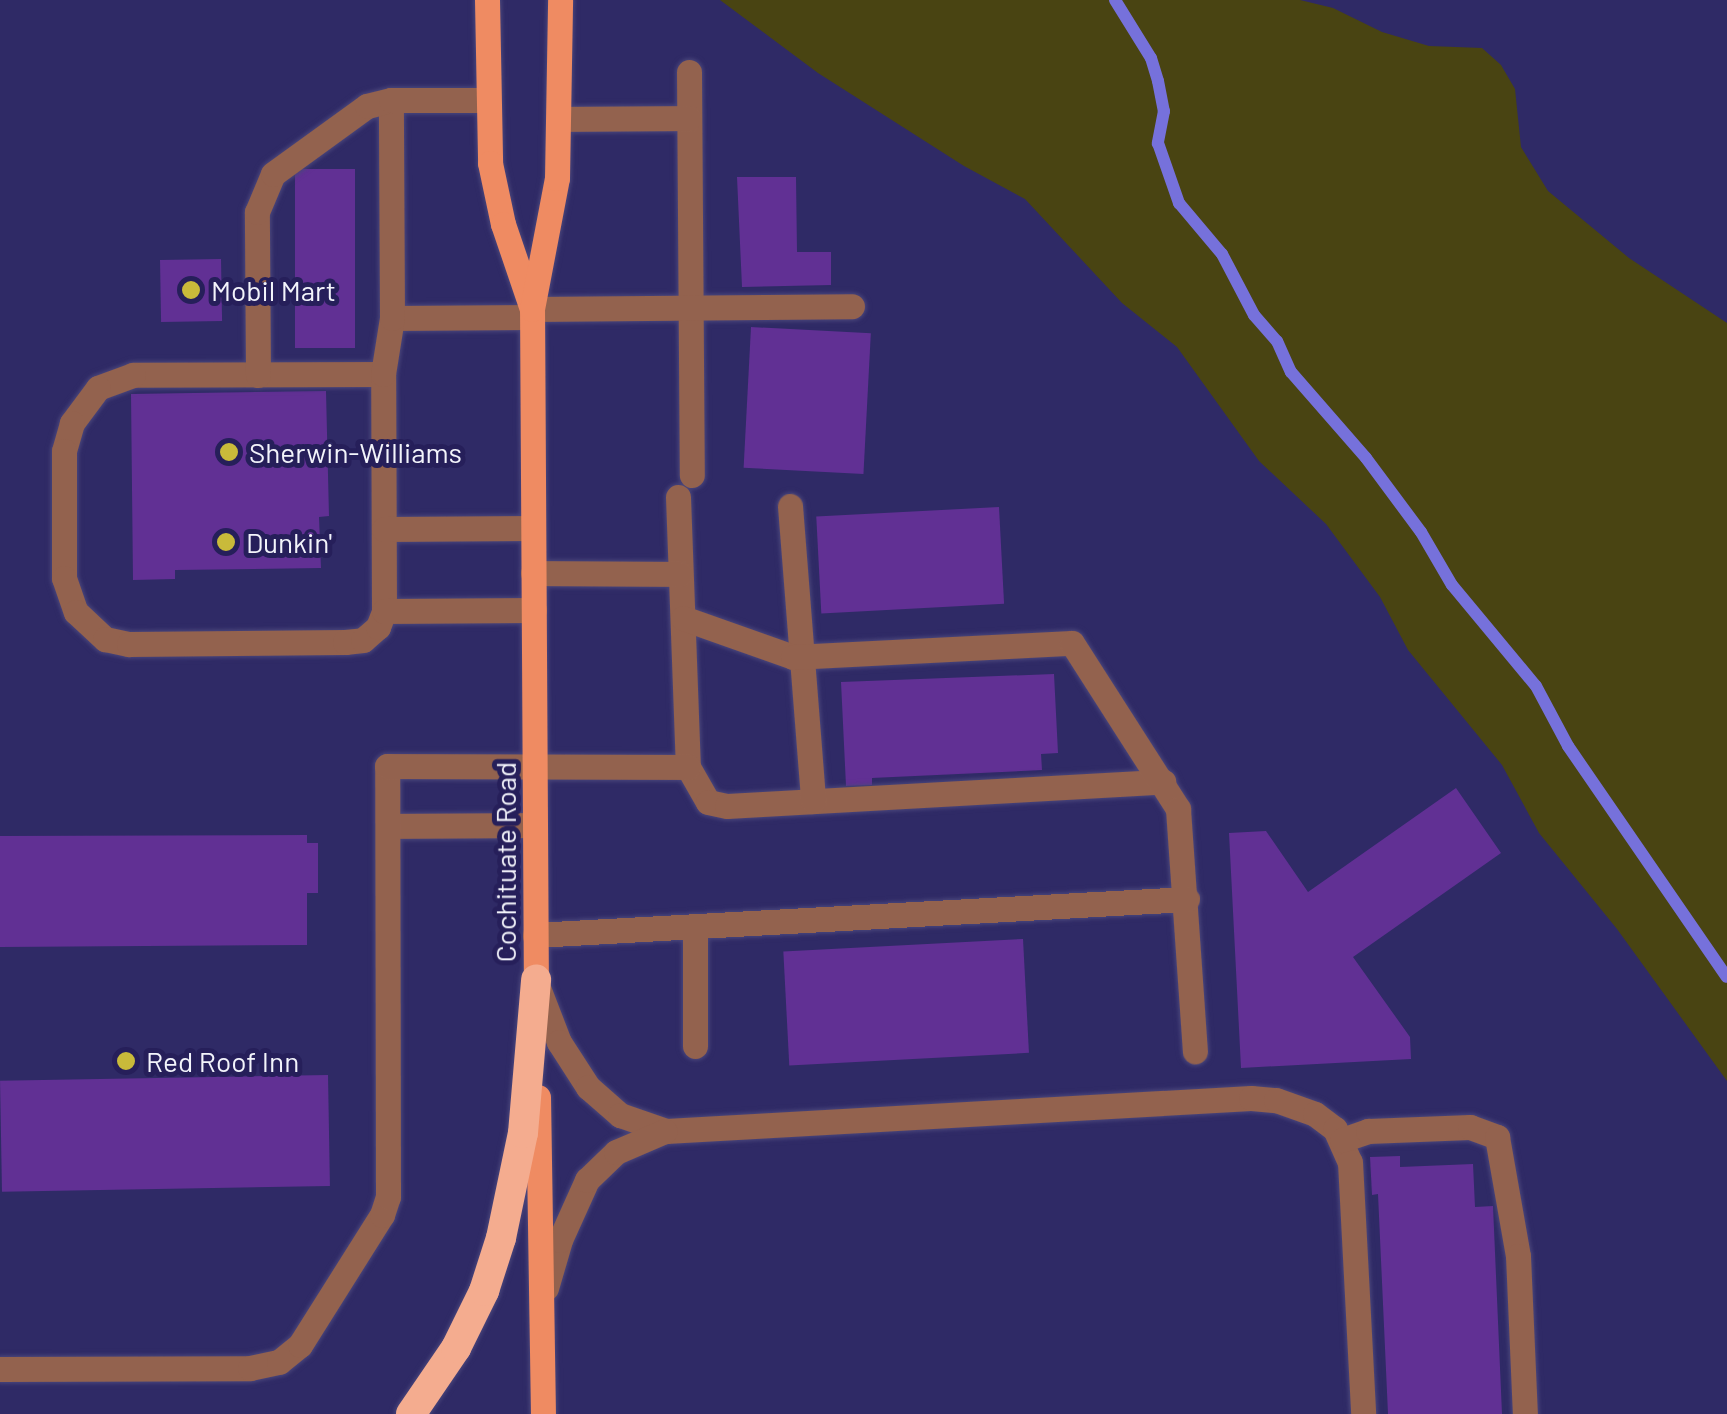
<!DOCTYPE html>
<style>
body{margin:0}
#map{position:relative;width:1727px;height:1414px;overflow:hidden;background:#2f2a66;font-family:Barlow,sans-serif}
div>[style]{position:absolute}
.green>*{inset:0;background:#494412}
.stream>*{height:12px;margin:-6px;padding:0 6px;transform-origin:6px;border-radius:6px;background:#7671db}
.building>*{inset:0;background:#613094;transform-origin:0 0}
.roads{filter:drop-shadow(0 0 2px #4a467b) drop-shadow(0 0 2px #4a467b)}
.minor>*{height:25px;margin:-12.5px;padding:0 12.5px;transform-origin:12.5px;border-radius:12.5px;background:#93624e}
.major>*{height:25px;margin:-12.5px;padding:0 12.5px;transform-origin:12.5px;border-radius:12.5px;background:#ef8b62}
.highway>*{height:30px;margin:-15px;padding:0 15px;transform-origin:15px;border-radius:15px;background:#f4ac8f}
.dots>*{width:28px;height:28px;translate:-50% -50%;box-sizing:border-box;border:5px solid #261f5a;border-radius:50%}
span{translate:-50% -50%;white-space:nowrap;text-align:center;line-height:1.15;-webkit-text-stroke:10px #261f5a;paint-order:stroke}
.poi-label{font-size:28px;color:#f3f4fb}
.left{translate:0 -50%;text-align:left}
.street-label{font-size:28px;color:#f3f4fb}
</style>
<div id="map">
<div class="green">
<i style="clip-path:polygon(720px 0,1300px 0,1333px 8px,1382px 32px,1429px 46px,1482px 48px,1501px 65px,1515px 89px,1521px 147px,1548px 191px,1629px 258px,1727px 323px,1727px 1081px,1617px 929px,1539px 833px,1502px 765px,1408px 650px,1380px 597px,1326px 524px,1259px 461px,1177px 347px,1122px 303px,1025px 199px,964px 166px,818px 73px)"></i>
</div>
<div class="stream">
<i style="left:1115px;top:0;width:68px;rotate:58.2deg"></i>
<i style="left:1151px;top:58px;width:24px;rotate:73deg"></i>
<i style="left:1158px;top:81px;width:31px;rotate:79deg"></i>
<i style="left:1164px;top:111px;width:33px;rotate:101deg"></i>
<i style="left:1158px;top:143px;width:64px;rotate:70.7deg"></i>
<i style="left:1179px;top:203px;width:67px;rotate:49.9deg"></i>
<i style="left:1222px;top:254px;width:69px;rotate:62.3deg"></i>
<i style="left:1254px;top:315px;width:35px;rotate:49deg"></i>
<i style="left:1277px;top:341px;width:34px;rotate:66deg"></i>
<i style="left:1291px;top:372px;width:114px;rotate:48.9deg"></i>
<i style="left:1366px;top:458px;width:92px;rotate:53.4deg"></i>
<i style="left:1421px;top:532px;width:61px;rotate:59.7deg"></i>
<i style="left:1452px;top:585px;width:131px;rotate:50.3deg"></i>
<i style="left:1536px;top:686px;width:68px;rotate:61.9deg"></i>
<i style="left:1568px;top:746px;width:280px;rotate:55.5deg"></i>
</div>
<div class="building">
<i style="left:295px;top:169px;width:60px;height:179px"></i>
<i style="clip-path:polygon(737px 177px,796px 177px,797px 252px,831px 252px,831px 285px,742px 287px)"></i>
<i style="left:221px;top:259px;width:62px;height:61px;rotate:89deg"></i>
<i style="left:751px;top:327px;width:120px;height:141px;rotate:3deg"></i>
<i style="clip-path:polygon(326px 391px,329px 516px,319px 517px,321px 568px,175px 570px,175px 579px,133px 580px,131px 394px)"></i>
<i style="left:999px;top:507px;width:97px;height:183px;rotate:87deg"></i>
<i style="clip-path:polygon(1054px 674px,1058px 753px,1041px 754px,1042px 770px,872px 778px,872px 785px,846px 786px,841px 682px)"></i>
<i style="clip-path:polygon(1456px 788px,1501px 853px,1353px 957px,1410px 1037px,1411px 1059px,1241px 1068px,1229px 833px,1266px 831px,1308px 892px)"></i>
<i style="clip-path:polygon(307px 835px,307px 843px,318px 843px,318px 893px,307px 893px,307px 945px,0 947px,0 836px)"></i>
<i style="left:1023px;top:939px;width:114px;height:240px;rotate:87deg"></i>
<i style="left:328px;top:1075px;width:111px;height:328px;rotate:89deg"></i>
<i style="clip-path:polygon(1400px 1156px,1400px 1167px,1473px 1164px,1475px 1207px,1493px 1206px,1502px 1414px,1388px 1414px,1378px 1194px,1372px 1195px,1370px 1157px)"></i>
</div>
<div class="roads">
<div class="minor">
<i style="left:689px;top:72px;width:403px;rotate:89.6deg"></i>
<i style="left:561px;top:119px;width:128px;rotate:-0.4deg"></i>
<i style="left:532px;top:309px;width:320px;rotate:-0.5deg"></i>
<i style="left:392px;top:318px;width:140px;rotate:-0.4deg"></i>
<i style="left:383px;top:374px;width:250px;rotate:179.8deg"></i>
<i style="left:133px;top:375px;width:37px;rotate:160deg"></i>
<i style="left:98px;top:388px;width:44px;rotate:126.6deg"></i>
<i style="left:72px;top:423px;width:29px;rotate:106deg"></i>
<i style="left:64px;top:451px;width:127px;rotate:90deg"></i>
<i style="left:64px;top:578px;width:36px;rotate:71deg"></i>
<i style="left:76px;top:612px;width:40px;rotate:43deg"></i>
<i style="left:105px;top:639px;width:25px;rotate:12deg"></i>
<i style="left:129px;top:644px;width:216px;rotate:-0.5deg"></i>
<i style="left:345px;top:642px;width:18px;rotate:-6deg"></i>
<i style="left:363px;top:640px;width:20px;rotate:-41deg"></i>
<i style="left:378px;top:627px;width:17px;rotate:-69deg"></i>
<i style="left:384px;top:611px;width:237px;rotate:-90.2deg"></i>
<i style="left:383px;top:374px;width:57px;rotate:-80.9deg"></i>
<i style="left:392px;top:318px;width:218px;rotate:-90.3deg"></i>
<i style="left:258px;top:375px;width:163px;rotate:-90.4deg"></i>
<i style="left:257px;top:212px;width:41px;rotate:-67.2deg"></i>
<i style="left:273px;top:174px;width:116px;rotate:-35.9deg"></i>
<i style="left:367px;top:106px;width:25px;rotate:-14deg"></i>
<i style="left:391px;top:100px;width:96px"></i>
<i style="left:678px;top:497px;width:270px;rotate:87.9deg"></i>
<i style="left:688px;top:767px;width:40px;rotate:60.3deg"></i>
<i style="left:708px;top:802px;width:19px;rotate:12deg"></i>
<i style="left:727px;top:806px;width:437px;rotate:-3.2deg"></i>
<i style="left:790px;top:506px;width:296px;rotate:85.5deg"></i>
<i style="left:384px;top:529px;width:149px;rotate:-0.4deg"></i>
<i style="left:533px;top:573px;width:147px;rotate:0.4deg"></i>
<i style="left:384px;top:611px;width:150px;rotate:-0.4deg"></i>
<i style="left:683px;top:618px;width:117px;rotate:19.5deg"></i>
<i style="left:793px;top:657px;width:279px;rotate:-2.9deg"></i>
<i style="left:1072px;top:643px;width:197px;rotate:57.4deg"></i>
<i style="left:1178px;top:809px;width:243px;rotate:86deg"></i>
<i style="left:388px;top:826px;width:147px;rotate:-0.4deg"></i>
<i style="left:695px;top:926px;width:120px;rotate:90deg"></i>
<i style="left:535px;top:935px;width:653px;rotate:-3.16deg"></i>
<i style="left:537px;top:985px;width:61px;rotate:68.9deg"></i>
<i style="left:559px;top:1042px;width:54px;rotate:57.2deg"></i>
<i style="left:588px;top:1087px;width:43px;rotate:41.2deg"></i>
<i style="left:620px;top:1115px;width:49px;rotate:19.2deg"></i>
<i style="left:666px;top:1131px;width:586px;rotate:-3.23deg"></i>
<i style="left:1251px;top:1098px;width:25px;rotate:5deg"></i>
<i style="left:1276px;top:1100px;width:41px;rotate:19.7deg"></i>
<i style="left:1315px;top:1114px;width:25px;rotate:37deg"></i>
<i style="left:1335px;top:1129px;width:36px;rotate:66deg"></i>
<i style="left:1350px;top:1162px;width:252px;rotate:87deg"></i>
<i style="left:1342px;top:1140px;width:28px;rotate:-19deg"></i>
<i style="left:1368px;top:1131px;width:102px;rotate:-2.2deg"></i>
<i style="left:1470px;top:1127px;width:29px;rotate:20deg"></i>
<i style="left:1497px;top:1137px;width:121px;rotate:80deg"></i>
<i style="left:1518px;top:1256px;width:158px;rotate:87.5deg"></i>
<i style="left:546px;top:1288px;width:50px;rotate:-73.7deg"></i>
<i style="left:560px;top:1240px;width:66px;rotate:-65.8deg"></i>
<i style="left:587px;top:1180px;width:40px;rotate:-44deg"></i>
<i style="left:616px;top:1152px;width:53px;rotate:-23.2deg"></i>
<i style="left:0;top:1369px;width:250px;rotate:-0.2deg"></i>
<i style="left:250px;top:1368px;width:30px;rotate:-12deg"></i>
<i style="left:279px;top:1362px;width:27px;rotate:-39deg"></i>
<i style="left:300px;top:1345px;width:154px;rotate:-57.8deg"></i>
<i style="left:382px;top:1215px;width:19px;rotate:-72deg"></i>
<i style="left:388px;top:1197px;width:431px;rotate:-90.1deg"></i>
<i style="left:387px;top:766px;width:301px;rotate:0.2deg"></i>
</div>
<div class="major">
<i style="left:487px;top:0;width:163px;rotate:88.9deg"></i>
<i style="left:490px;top:163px;width:62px;rotate:78deg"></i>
<i style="left:503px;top:224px;width:90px;rotate:71.2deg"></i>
<i style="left:536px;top:997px;width:688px;rotate:-90.33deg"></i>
<i style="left:532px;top:309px;width:133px;rotate:-79.2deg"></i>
<i style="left:557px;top:178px;width:178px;rotate:-89deg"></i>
<i style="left:538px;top:1097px;width:317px;rotate:89.1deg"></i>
</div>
<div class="highway">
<i style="left:411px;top:1414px;width:80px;rotate:-55.7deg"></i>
<i style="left:456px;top:1348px;width:64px;rotate:-63.8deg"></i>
<i style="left:484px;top:1291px;width:56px;rotate:-72.2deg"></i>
<i style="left:501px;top:1238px;width:107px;rotate:-78.2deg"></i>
<i style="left:523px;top:1133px;width:154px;rotate:-85.1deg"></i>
</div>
</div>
<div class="dots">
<i style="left:191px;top:290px;background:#c9ba3a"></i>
<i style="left:229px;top:452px;background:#c9ba3a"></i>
<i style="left:226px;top:542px;background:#c9ba3a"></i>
<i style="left:126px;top:1061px;background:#c9ba3a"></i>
</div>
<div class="poi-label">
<span class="left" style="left:211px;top:290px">Mobil Mart</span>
<span class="left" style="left:249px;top:452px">Sherwin-Williams</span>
<span class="left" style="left:246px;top:542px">Dunkin'</span>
<span class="left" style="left:146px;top:1061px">Red Roof Inn</span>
</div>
<div class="street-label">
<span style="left:505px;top:862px;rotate:-90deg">Cochituate Road</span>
</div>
</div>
